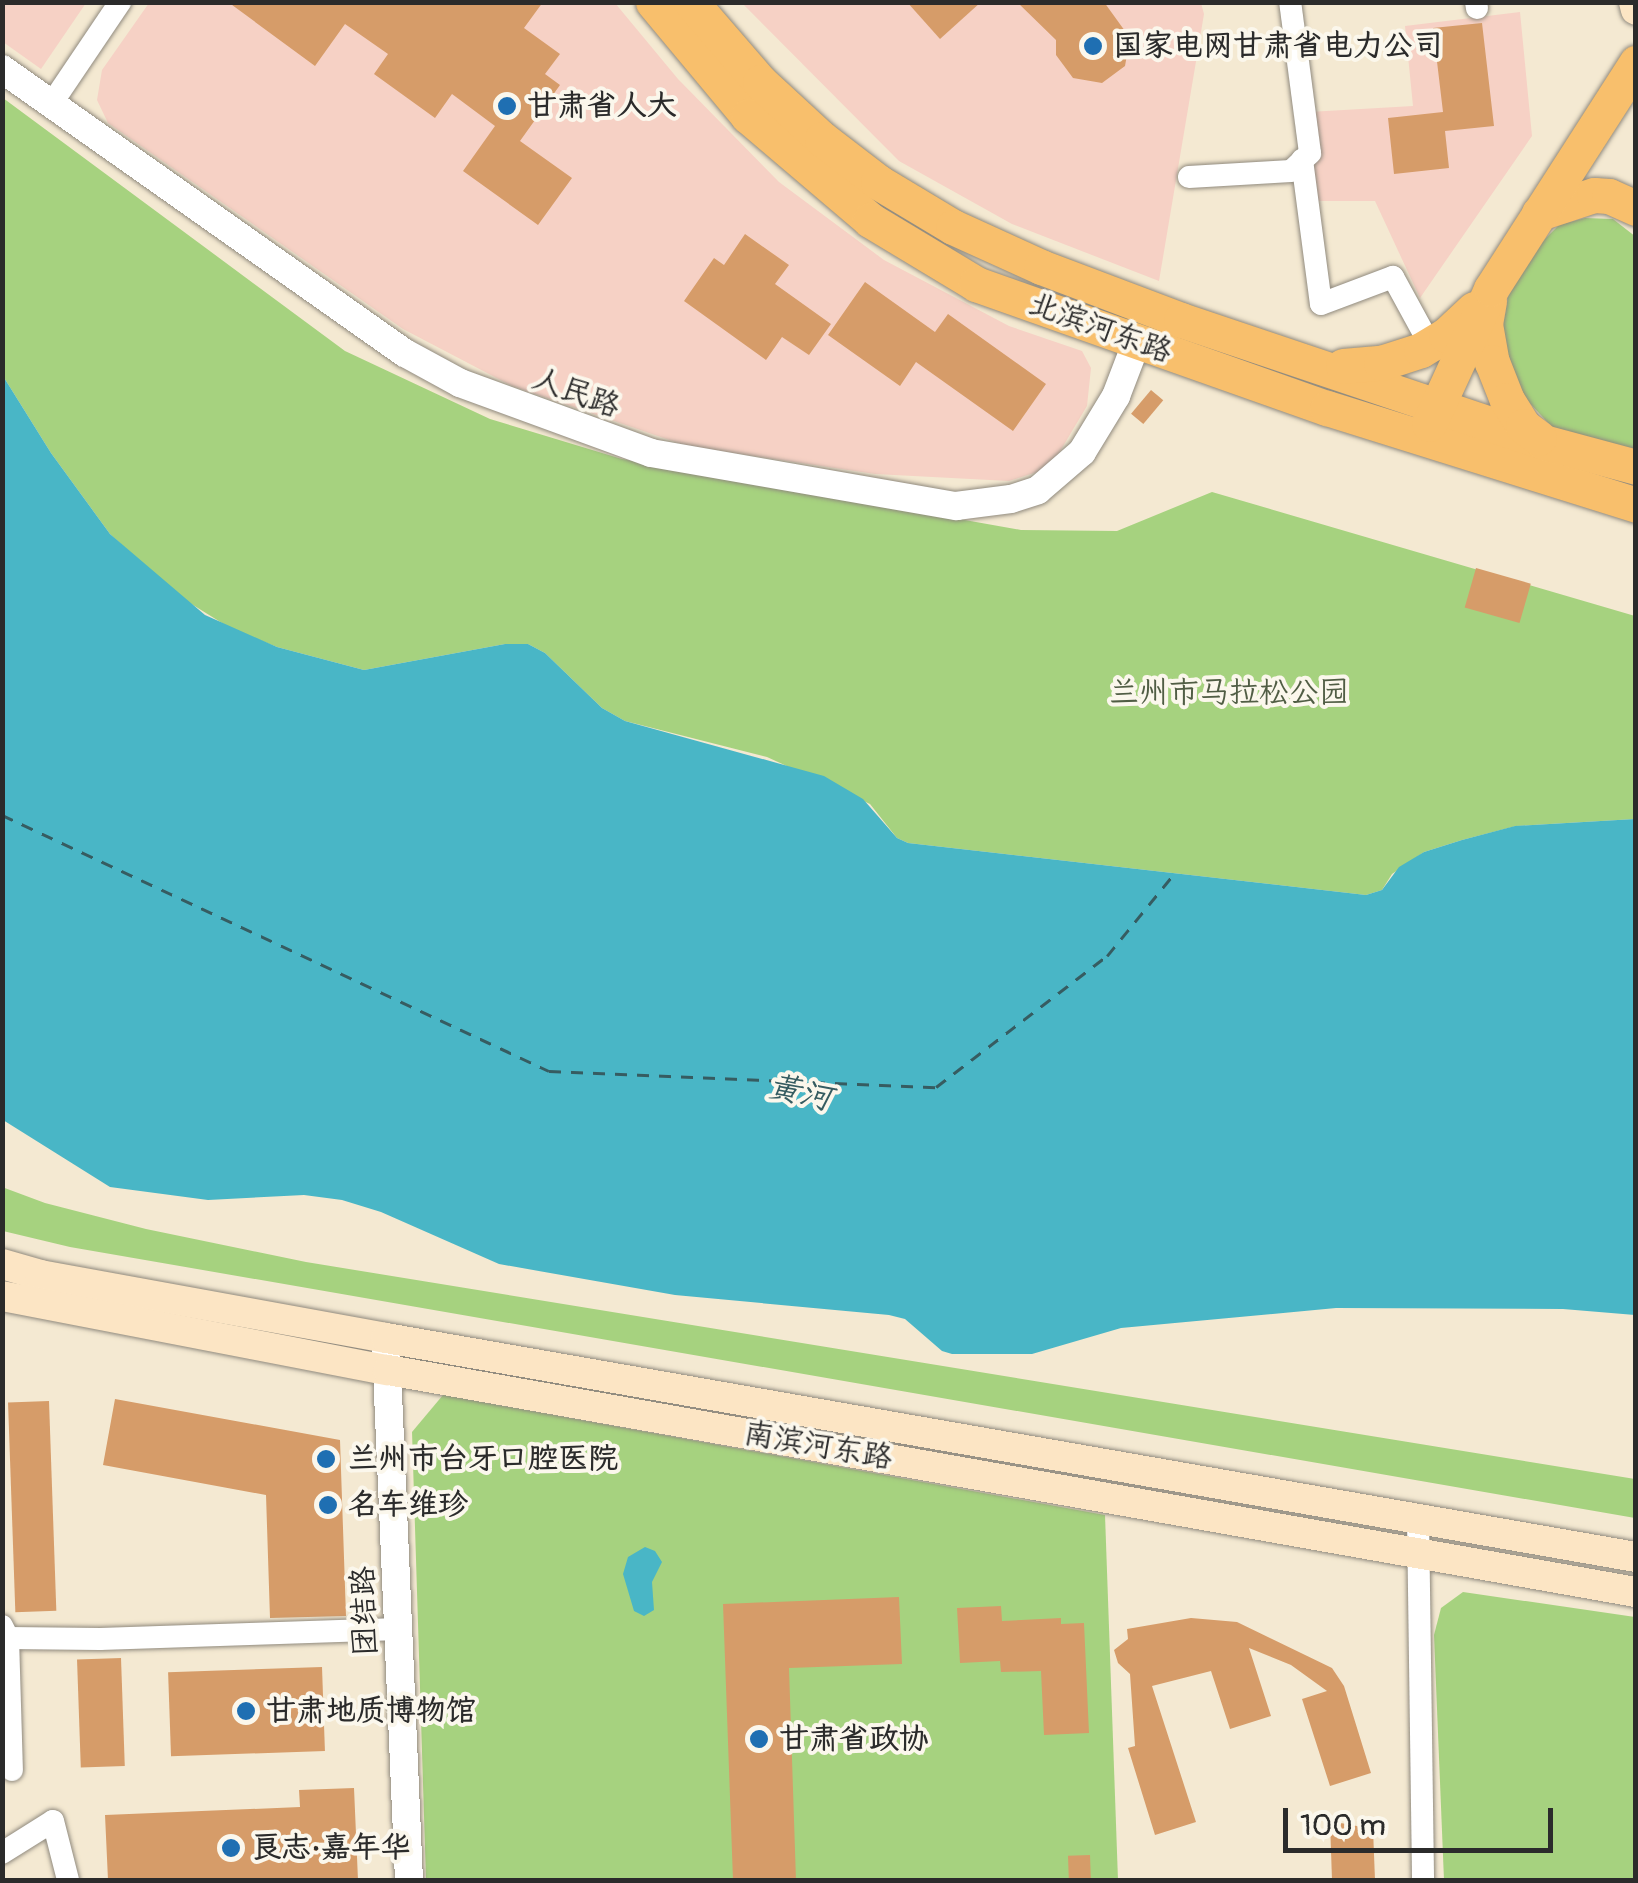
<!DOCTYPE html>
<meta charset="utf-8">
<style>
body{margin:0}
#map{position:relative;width:1638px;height:1883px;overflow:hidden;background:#f4e9d2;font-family:Pangolin,"LXGW WenKai TC",sans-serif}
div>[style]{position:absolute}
.built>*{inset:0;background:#f6d1c5}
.green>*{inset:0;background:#a6d27f}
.water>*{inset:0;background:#49b6c6}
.ferry>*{height:2.5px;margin-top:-1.25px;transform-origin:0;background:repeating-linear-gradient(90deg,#365c61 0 12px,transparent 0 22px)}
.building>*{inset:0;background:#d69c69;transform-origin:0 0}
.roads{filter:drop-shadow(0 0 2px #908a7e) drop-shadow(0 0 2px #908a7e)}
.minor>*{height:22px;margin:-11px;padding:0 11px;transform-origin:11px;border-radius:11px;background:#fff}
.tertiary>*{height:28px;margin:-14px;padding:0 14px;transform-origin:14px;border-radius:14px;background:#fff}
.secondary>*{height:30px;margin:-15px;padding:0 15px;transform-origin:15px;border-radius:15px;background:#fce5c4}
.primary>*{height:35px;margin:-17.5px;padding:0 17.5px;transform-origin:17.5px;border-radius:17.5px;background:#f8bf6c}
.dots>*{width:28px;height:28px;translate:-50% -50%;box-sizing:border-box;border:5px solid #fbf7ec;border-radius:50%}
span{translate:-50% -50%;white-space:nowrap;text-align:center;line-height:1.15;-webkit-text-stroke:8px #fbf7ec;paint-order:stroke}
.poi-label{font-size:30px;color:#2b2b2b;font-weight:700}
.left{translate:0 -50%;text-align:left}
.street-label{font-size:30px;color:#2b2b2b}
.park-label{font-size:30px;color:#505d44}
.water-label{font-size:32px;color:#365c61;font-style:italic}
.frame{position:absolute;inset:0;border:5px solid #2b2b2b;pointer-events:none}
.scale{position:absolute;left:1283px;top:1808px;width:270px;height:45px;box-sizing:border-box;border:5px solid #2b2b2b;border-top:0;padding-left:12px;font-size:30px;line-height:35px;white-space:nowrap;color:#2b2b2b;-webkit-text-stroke:8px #fbf7ec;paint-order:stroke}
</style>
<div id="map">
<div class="built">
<i style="clip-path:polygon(3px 2px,86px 2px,86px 3px,41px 69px,3px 42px)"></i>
<i style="clip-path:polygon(149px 3px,615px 3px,678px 79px,779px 182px,884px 260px,1009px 326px,1082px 351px,1091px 368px,1087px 406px,1050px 468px,1009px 481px,875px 474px,687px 446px,512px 386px,403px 329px,108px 123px,97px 100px,102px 70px)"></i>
<i style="clip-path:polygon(742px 3px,1201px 3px,1204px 14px,1159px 281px,1012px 224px,899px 161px)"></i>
<i style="clip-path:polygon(1520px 12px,1532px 136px,1420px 298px,1375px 201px,1315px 201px,1309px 112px,1413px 106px,1405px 26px)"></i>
</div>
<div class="green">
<i style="clip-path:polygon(3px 98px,345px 351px,490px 419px,622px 459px,1021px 530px,1117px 531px,1212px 492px,1635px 616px,1635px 819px,1516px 826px,1462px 840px,1424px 852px,1392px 874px,1382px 890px,1366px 895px,908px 843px,897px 838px,870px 804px,767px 757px,625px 721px,602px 708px,545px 653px,528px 644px,505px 644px,364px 670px,277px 647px,230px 628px,177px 595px,110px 534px,51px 453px,3px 376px)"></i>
<i style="clip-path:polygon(1585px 218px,1613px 219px,1636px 237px,1635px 451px,1552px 427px,1525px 398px,1510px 369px,1503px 326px,1508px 297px,1533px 251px,1559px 225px)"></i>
<i style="clip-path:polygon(2px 1187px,45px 1203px,146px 1229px,306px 1262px,1635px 1479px,1635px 1518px,70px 1247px,3px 1231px)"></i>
<i style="clip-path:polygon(443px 1395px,1105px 1515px,1118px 1880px,426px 1880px,412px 1432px)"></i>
<i style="clip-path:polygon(1463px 1592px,1635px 1617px,1635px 1880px,1444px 1880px,1434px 1635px,1441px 1608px)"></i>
</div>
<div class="water">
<i style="clip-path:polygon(3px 376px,51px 453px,110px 534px,205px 615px,277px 647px,364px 670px,505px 644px,528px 644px,545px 653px,602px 708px,625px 721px,824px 776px,863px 799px,897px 838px,908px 843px,1366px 895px,1382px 890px,1399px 867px,1424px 852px,1462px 840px,1515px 826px,1635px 819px,1635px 1315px,1563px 1309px,1336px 1308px,1121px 1328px,1032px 1354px,952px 1354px,942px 1351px,905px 1319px,889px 1315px,675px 1295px,499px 1264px,381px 1212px,342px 1200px,304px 1195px,208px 1200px,110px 1187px,3px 1120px)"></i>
<i style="clip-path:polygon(645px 1547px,655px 1551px,662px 1562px,652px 1582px,654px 1610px,644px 1616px,634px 1611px,623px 1574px,628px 1557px)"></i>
</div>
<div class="ferry">
<i style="left:2px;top:815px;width:604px;rotate:25.08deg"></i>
<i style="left:549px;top:1071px;width:387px;rotate:2.4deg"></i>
<i style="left:936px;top:1087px;width:215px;rotate:-37.5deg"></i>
<i style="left:1107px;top:956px;width:104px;rotate:-50.8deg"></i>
</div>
<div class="building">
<i style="clip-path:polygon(228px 2px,543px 2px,524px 28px,560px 54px,545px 74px,560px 85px,520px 141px,572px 178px,538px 225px,463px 171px,495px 126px,452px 94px,435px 118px,374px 74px,388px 54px,345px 24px,315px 66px)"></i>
<i style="clip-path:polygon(907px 2px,981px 2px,940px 39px)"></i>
<i style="clip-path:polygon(1017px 2px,1104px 2px,1130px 38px,1125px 66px,1102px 83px,1073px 78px,1056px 55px,1056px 40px)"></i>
<i style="clip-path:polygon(1482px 23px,1494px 126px,1445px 131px,1449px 168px,1394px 174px,1388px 118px,1443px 112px,1433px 28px)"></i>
<i style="clip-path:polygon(745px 234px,789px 265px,775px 284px,831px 324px,809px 355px,782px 337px,766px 360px,684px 301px,714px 258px,724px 265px)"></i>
<i style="clip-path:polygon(865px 282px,935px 332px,948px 314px,1046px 384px,1013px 431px,916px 362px,900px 386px,828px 335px)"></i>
<i style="left:1151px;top:390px;width:16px;height:31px;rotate:40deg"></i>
<i style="left:1476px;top:568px;width:57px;height:41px;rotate:16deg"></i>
<i style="clip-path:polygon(115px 1399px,340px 1440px,346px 1616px,270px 1618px,266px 1495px,103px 1465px)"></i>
<i style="left:49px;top:1401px;width:210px;height:41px;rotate:88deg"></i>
<i style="clip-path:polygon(899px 1597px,902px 1664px,789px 1668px,796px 1880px,733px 1880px,723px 1604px)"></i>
<i style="clip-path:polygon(1001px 1606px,1002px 1621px,1061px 1618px,1061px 1624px,1084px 1623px,1089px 1733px,1044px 1735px,1041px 1671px,1001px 1672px,1000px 1661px,960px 1663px,957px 1608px)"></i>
<i style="clip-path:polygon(1191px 1618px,1237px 1622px,1332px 1668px,1344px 1686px,1371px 1773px,1330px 1786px,1302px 1699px,1327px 1691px,1291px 1665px,1249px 1648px,1271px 1716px,1230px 1729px,1211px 1671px,1152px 1686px,1196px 1822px,1155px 1835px,1128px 1748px,1135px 1746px,1130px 1674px,1118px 1663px,1114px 1650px,1128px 1639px,1127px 1629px)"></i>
<i style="left:121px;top:1658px;width:108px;height:44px;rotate:88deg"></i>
<i style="left:322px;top:1667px;width:84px;height:154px;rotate:88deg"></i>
<i style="clip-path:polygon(354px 1788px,358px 1880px,108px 1880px,105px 1815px,300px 1807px,299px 1790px)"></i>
<i style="clip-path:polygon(1330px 1821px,1373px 1829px,1375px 1880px,1332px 1880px)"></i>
<i style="left:1090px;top:1855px;width:25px;height:22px;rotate:88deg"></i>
</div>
<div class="roads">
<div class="minor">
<i style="left:1476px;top:2px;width:6px;rotate:81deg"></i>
<i style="left:52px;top:103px;width:122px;rotate:-56deg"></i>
<i style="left:1302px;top:160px;width:145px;rotate:82.5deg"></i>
<i style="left:1321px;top:304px;width:77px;rotate:-20.6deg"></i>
<i style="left:1393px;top:277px;width:77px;rotate:61.4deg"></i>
<i style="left:1189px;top:177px;width:102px;rotate:-3.4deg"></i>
<i style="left:1291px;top:171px;width:26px;rotate:-43deg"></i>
<i style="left:1310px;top:153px;width:152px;rotate:-97.5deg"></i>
<i style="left:1418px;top:1518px;width:362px;rotate:89.2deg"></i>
<i style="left:2px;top:1626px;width:13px;rotate:63deg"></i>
<i style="left:8px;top:1638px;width:92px;rotate:0.6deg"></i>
<i style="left:100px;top:1639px;width:299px;rotate:-1.9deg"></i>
<i style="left:8px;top:1638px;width:132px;rotate:88.3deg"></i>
<i style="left:2px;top:1853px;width:60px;rotate:-32.1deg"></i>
<i style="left:53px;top:1821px;width:61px;rotate:75.7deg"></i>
</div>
<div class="tertiary">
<i style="left:2px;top:69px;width:493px;rotate:35.2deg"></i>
<i style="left:405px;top:353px;width:63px;rotate:28.6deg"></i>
<i style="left:460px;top:383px;width:203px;rotate:20.1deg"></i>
<i style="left:651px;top:453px;width:310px;rotate:9.9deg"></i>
<i style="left:956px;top:506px;width:55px;rotate:-7.3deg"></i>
<i style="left:1011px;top:499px;width:28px;rotate:-18deg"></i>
<i style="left:1038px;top:490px;width:58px;rotate:-40.8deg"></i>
<i style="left:1082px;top:452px;width:66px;rotate:-58.7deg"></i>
<i style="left:1116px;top:396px;width:59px;rotate:-69.1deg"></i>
<i style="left:386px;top:1347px;width:533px;rotate:87.53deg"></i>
</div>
<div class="secondary">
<i style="left:1634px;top:2px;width:8px;rotate:76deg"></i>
<i style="left:2px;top:1264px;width:40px;rotate:16deg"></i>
<i style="left:40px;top:1275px;width:352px;rotate:10.3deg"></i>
<i style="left:386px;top:1338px;width:1269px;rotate:9.94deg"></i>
<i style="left:2px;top:1296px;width:393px;rotate:10.9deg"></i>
<i style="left:388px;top:1370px;width:1268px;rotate:10.09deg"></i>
</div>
<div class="primary">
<i style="left:653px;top:2px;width:148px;rotate:50.2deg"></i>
<i style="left:748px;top:116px;width:160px;rotate:40.4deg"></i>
<i style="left:870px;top:220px;width:124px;rotate:31.1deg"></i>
<i style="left:976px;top:284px;width:372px;rotate:19.5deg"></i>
<i style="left:1327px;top:408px;width:324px;rotate:17.4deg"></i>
<i style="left:691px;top:2px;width:106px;rotate:49.2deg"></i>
<i style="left:760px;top:82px;width:84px;rotate:42.6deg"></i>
<i style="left:822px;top:139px;width:71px;rotate:37.5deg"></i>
<i style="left:878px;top:182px;width:87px;rotate:31deg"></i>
<i style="left:953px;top:227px;width:97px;rotate:24.4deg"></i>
<i style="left:1041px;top:267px;width:150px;rotate:20.7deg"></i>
<i style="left:1181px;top:320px;width:382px;rotate:18.6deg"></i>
<i style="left:1543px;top:442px;width:96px;rotate:15deg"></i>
<i style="left:1539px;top:213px;width:58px;rotate:-18.1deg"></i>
<i style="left:1594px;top:195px;width:15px;rotate:4deg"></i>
<i style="left:1609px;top:196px;width:30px;rotate:24deg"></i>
<i style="left:1489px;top:301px;width:23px;rotate:100deg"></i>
<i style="left:1485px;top:324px;width:39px;rotate:80deg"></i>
<i style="left:1492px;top:362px;width:41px;rotate:68.5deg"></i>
<i style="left:1507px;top:400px;width:31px;rotate:58deg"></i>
<i style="left:1523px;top:426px;width:20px;rotate:37deg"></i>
<i style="left:1343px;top:366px;width:38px;rotate:-5deg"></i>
<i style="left:1381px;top:363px;width:42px;rotate:-18deg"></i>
<i style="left:1421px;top:350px;width:29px;rotate:-31deg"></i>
<i style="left:1446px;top:335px;width:38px;rotate:-43deg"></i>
<i style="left:1429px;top:424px;width:149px;rotate:-65.3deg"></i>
<i style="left:1491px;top:289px;width:269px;rotate:-57.3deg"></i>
</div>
</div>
<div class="dots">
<i style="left:1093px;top:46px;background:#1f6fb2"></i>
<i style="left:507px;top:106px;background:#1f6fb2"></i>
<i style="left:326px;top:1459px;background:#1f6fb2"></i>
<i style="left:328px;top:1505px;background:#1f6fb2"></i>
<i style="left:246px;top:1711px;background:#1f6fb2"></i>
<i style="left:759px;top:1739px;background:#1f6fb2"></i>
<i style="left:231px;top:1848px;background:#1f6fb2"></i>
</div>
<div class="poi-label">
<span class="left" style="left:1113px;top:46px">国家电网甘肃省电力公司</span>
<span class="left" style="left:527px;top:106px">甘肃省人大</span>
<span class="left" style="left:348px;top:1459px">兰州市台牙口腔医院</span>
<span class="left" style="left:348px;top:1505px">名车维珍</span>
<span class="left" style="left:266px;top:1711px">甘肃地质博物馆</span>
<span class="left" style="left:779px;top:1739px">甘肃省政协</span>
<span class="left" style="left:251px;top:1848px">良志·嘉年华</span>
</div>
<div class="street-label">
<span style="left:1100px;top:328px;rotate:20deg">北滨河东路</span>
<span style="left:576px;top:393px;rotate:20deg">人民路</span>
<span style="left:818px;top:1446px;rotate:10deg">南滨河东路</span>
<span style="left:365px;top:1611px;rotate:-92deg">团结路</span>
</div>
<div class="park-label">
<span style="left:1229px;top:693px">兰州市马拉松公园</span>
</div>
<div class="water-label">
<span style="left:800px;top:1093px;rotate:13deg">黄河</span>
</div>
<div class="frame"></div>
<div class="scale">100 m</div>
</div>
